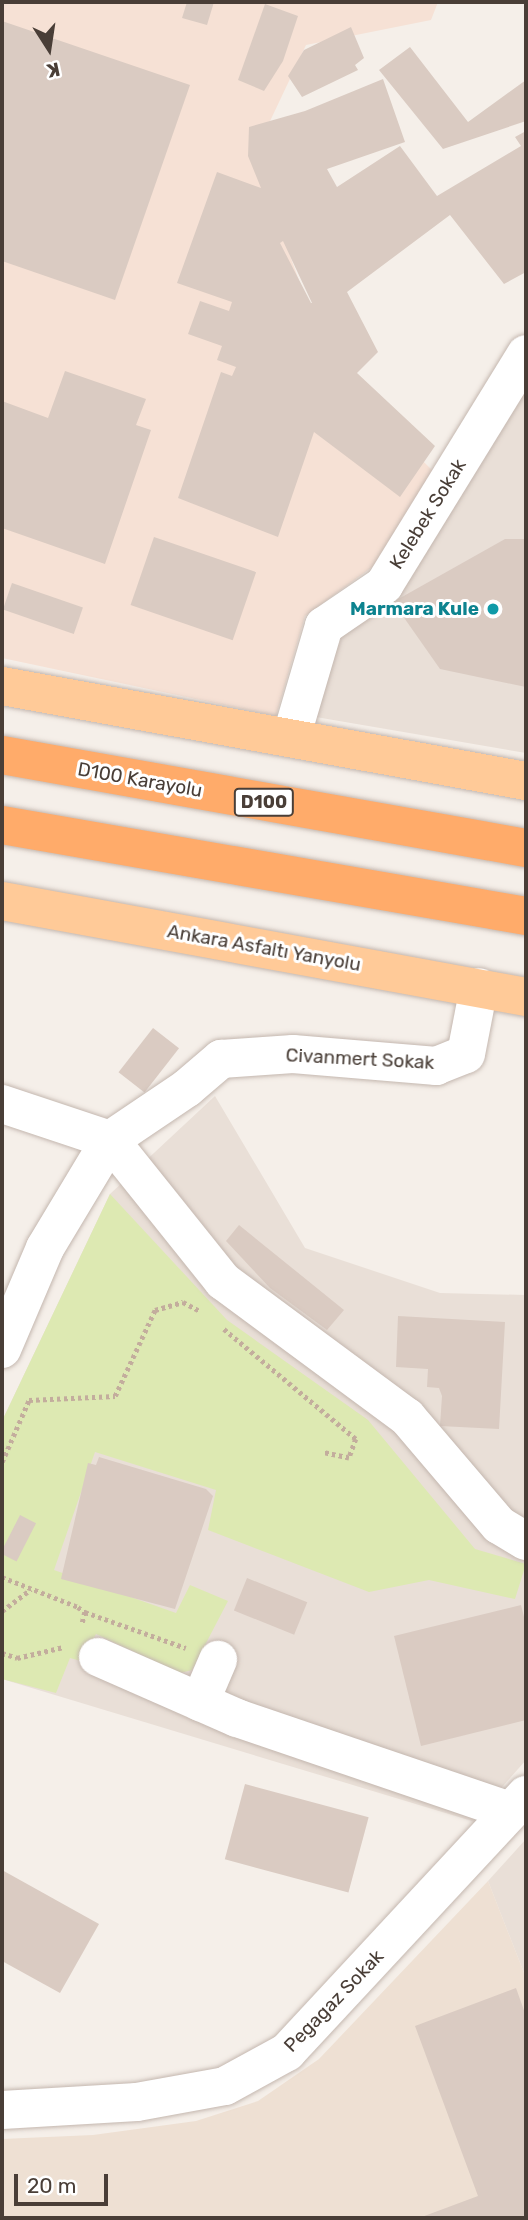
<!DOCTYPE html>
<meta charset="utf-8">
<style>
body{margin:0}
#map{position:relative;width:528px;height:2220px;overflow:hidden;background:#f5efe9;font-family:Rubik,sans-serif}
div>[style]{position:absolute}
.residential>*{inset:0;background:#e9dfd7}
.commercial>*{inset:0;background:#f6e1d5}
.education>*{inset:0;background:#eee0d3}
.green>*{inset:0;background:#dde9b2}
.building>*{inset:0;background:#dacbc2;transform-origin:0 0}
.path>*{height:4.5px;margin-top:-2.25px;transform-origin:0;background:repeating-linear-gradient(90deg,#c3ad9d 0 3.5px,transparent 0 7px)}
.roads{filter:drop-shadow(0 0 2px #c4b7af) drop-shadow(0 0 2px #c4b7af)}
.minor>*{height:38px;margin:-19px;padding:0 19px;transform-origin:19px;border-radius:19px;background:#fff}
.major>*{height:38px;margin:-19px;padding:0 19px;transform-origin:19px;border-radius:19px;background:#ffca98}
.highway>*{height:38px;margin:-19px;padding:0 19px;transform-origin:19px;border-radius:19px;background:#ffab6a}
.dots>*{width:19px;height:19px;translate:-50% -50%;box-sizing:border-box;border:4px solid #fff;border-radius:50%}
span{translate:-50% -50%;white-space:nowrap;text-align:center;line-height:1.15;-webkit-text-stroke:6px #fff;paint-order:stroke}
.shield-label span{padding:2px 5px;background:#fff;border:2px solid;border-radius:5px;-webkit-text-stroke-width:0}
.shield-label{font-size:18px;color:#493e37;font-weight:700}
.street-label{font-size:19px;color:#493e37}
.culture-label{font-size:19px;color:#0d838f;font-weight:700}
.right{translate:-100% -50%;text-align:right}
.frame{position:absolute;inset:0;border:4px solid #493e37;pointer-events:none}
.north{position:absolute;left:14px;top:14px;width:70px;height:70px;-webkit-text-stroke:5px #fff;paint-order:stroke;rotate:168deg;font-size:19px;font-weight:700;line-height:28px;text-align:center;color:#493e37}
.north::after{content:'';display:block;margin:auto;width:24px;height:32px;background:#493e37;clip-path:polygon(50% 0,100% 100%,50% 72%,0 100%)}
.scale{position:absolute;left:14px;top:2174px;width:94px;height:32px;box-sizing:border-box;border:4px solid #493e37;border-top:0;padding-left:9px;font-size:21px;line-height:24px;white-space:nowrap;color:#493e37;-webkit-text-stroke:5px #fff;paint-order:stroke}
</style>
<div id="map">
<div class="residential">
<i style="clip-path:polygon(526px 374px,526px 753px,310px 716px,345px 629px)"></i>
<i style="clip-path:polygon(215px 1096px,305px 1248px,440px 1293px,526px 1295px,526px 1760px,472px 1821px,2px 1679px,2px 1421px,110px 1194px)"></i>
<i style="clip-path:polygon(526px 1839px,526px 1978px,488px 1881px)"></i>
</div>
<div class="commercial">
<i style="clip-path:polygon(2px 2px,438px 2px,431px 20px,306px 45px,254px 155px,331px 370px,435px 473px,375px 565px,305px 616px,276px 716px,2px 658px)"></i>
</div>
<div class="education">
<i style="clip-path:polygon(488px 1881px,526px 1978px,526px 2218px,2px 2218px,2px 2139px,93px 2135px,196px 2121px,258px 2101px,319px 2059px)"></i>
</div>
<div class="green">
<i style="clip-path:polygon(110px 1194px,227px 1320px,368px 1420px,475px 1549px,526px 1564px,515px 1599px,429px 1580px,369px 1592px,208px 1530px,216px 1490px,95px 1452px,54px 1570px,176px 1613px,190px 1585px,228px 1601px,192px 1670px,180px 1673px,96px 1634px,81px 1661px,70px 1658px,56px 1693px,2px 1679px,2px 1421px)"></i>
</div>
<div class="building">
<i style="clip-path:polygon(187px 2px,214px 2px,207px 25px,182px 18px)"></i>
<i style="clip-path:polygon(265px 4px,298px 16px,283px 61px,264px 91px,238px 80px)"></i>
<i style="clip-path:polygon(2px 21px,190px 85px,115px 300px,2px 261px)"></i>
<i style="clip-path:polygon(351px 27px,364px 58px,355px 65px,358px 70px,302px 97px,288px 76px,304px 50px)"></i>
<i style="clip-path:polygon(410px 47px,468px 122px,526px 80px,526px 121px,443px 149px,379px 70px)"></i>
<i style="clip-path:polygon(evenodd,383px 79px,405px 142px,327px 169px,337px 187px,400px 146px,437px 196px,521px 146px,515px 137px,526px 131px,526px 272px,504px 284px,450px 215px,347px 292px,378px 352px,357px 373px,435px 446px,400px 497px,314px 432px,278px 537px,178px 498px,221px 372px,232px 376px,236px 367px,217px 360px,222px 346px,188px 334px,200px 301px,229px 311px,232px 302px,177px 283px,217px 172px,261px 188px,248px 156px,249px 127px,305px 111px,383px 79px,283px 241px,312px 303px,311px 303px,280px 243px,283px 241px)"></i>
<i style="clip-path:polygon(65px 371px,146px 399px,136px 425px,151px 430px,105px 564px,2px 528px,2px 401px,48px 418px)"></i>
<i style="left:154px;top:537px;width:108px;height:72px;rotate:19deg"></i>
<i style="clip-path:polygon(505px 539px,526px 539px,526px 687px,440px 669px,393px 602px)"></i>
<i style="left:12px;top:583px;width:75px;height:28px;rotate:19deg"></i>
<i style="left:153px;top:1028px;width:33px;height:56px;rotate:38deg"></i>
<i style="clip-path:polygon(239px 1225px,344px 1310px,327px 1330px,270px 1288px,226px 1241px)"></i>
<i style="clip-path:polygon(398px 1316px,505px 1322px,499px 1429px,440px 1426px,442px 1396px,439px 1388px,427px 1387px,428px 1369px,396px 1367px)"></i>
<i style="clip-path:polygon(99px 1457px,206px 1489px,213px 1496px,175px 1609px,61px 1579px,88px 1463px,96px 1465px)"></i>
<i style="left:20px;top:1515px;width:18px;height:43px;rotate:27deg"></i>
<i style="left:247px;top:1578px;width:65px;height:35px;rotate:22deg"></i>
<i style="clip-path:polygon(521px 1605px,526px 1625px,526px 1720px,421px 1746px,394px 1636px)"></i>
<i style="left:245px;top:1784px;width:128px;height:78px;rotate:15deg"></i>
<i style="clip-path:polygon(2px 1870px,99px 1924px,60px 1993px,2px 1961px)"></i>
<i style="clip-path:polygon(516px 1988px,526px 2016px,526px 2218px,419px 2218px,478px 2196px,415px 2026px)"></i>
</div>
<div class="path">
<i style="left:224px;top:1329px;width:172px;rotate:39.8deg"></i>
<i style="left:356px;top:1439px;width:20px;rotate:110deg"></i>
<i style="left:349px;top:1458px;width:25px;rotate:-168deg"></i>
<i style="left:2px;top:1462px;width:68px;rotate:-66.5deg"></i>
<i style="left:29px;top:1400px;width:86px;rotate:-2.7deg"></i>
<i style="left:115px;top:1396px;width:95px;rotate:-65.1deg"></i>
<i style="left:155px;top:1310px;width:29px;rotate:-16deg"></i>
<i style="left:183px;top:1302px;width:19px;rotate:28deg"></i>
<i style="left:2px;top:1577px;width:82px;rotate:21.5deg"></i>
<i style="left:78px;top:1607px;width:9px;rotate:36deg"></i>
<i style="left:85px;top:1612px;width:13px;rotate:103deg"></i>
<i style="left:2px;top:1611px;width:36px;rotate:-37deg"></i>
<i style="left:85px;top:1612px;width:107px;rotate:19.6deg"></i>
<i style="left:2px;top:1653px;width:16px;rotate:18deg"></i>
<i style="left:17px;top:1658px;width:48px;rotate:-13.2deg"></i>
</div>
<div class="roads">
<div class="minor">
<i style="left:291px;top:738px;width:117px;rotate:-73.6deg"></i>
<i style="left:324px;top:626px;width:73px;rotate:-34.3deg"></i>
<i style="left:384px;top:585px;width:271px;rotate:-58.4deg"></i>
<i style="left:2px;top:1104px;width:114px;rotate:18.4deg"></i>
<i style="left:110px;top:1140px;width:181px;rotate:51.3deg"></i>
<i style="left:223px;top:1281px;width:229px;rotate:36.5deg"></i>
<i style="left:407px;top:1417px;width:142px;rotate:49.6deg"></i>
<i style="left:499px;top:1525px;width:31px;rotate:31deg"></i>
<i style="left:2px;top:1349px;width:110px;rotate:-66.9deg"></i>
<i style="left:45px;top:1248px;width:126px;rotate:-59deg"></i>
<i style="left:110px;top:1140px;width:93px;rotate:-34deg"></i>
<i style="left:187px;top:1088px;width:45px;rotate:-40.5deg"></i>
<i style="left:221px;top:1059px;width:72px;rotate:-4deg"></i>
<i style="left:293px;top:1054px;width:144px;rotate:4.8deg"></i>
<i style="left:436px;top:1066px;width:32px;rotate:-22deg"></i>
<i style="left:466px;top:1054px;width:68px;rotate:-79deg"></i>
<i style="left:98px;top:1657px;width:152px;rotate:23.7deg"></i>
<i style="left:237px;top:1718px;width:288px;rotate:18.8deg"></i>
<i style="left:200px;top:1702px;width:46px;rotate:-66.8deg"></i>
<i style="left:2px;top:2110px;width:135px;rotate:-3.4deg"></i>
<i style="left:137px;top:2102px;width:89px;rotate:-10.3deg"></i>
<i style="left:225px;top:2086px;width:71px;rotate:-28.7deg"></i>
<i style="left:287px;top:2052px;width:351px;rotate:-47.1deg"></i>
</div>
<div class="major">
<i style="left:2px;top:686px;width:533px;rotate:10.28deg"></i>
<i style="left:2px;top:901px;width:533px;rotate:10.38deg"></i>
</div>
<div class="highway">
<i style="left:2px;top:755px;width:532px;rotate:10.06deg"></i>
<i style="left:2px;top:825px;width:532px;rotate:9.85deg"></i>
</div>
</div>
<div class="dots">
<i style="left:493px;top:609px;background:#0f9aa8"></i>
</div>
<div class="shield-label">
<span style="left:264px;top:802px">D100</span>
</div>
<div class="street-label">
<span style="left:428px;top:514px;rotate:-58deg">Kelebek Sokak</span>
<span style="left:140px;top:780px;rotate:10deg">D100 Karayolu</span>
<span style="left:264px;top:948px;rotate:10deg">Ankara Asfaltı Yanyolu</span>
<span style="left:360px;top:1059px;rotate:3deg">Civanmert Sokak</span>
<span style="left:334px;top:2001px;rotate:-46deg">Pegagaz Sokak</span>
</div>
<div class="culture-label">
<span class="right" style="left:479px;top:609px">Marmara Kule</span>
</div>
<div class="frame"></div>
<div class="north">K</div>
<div class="scale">20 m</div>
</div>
